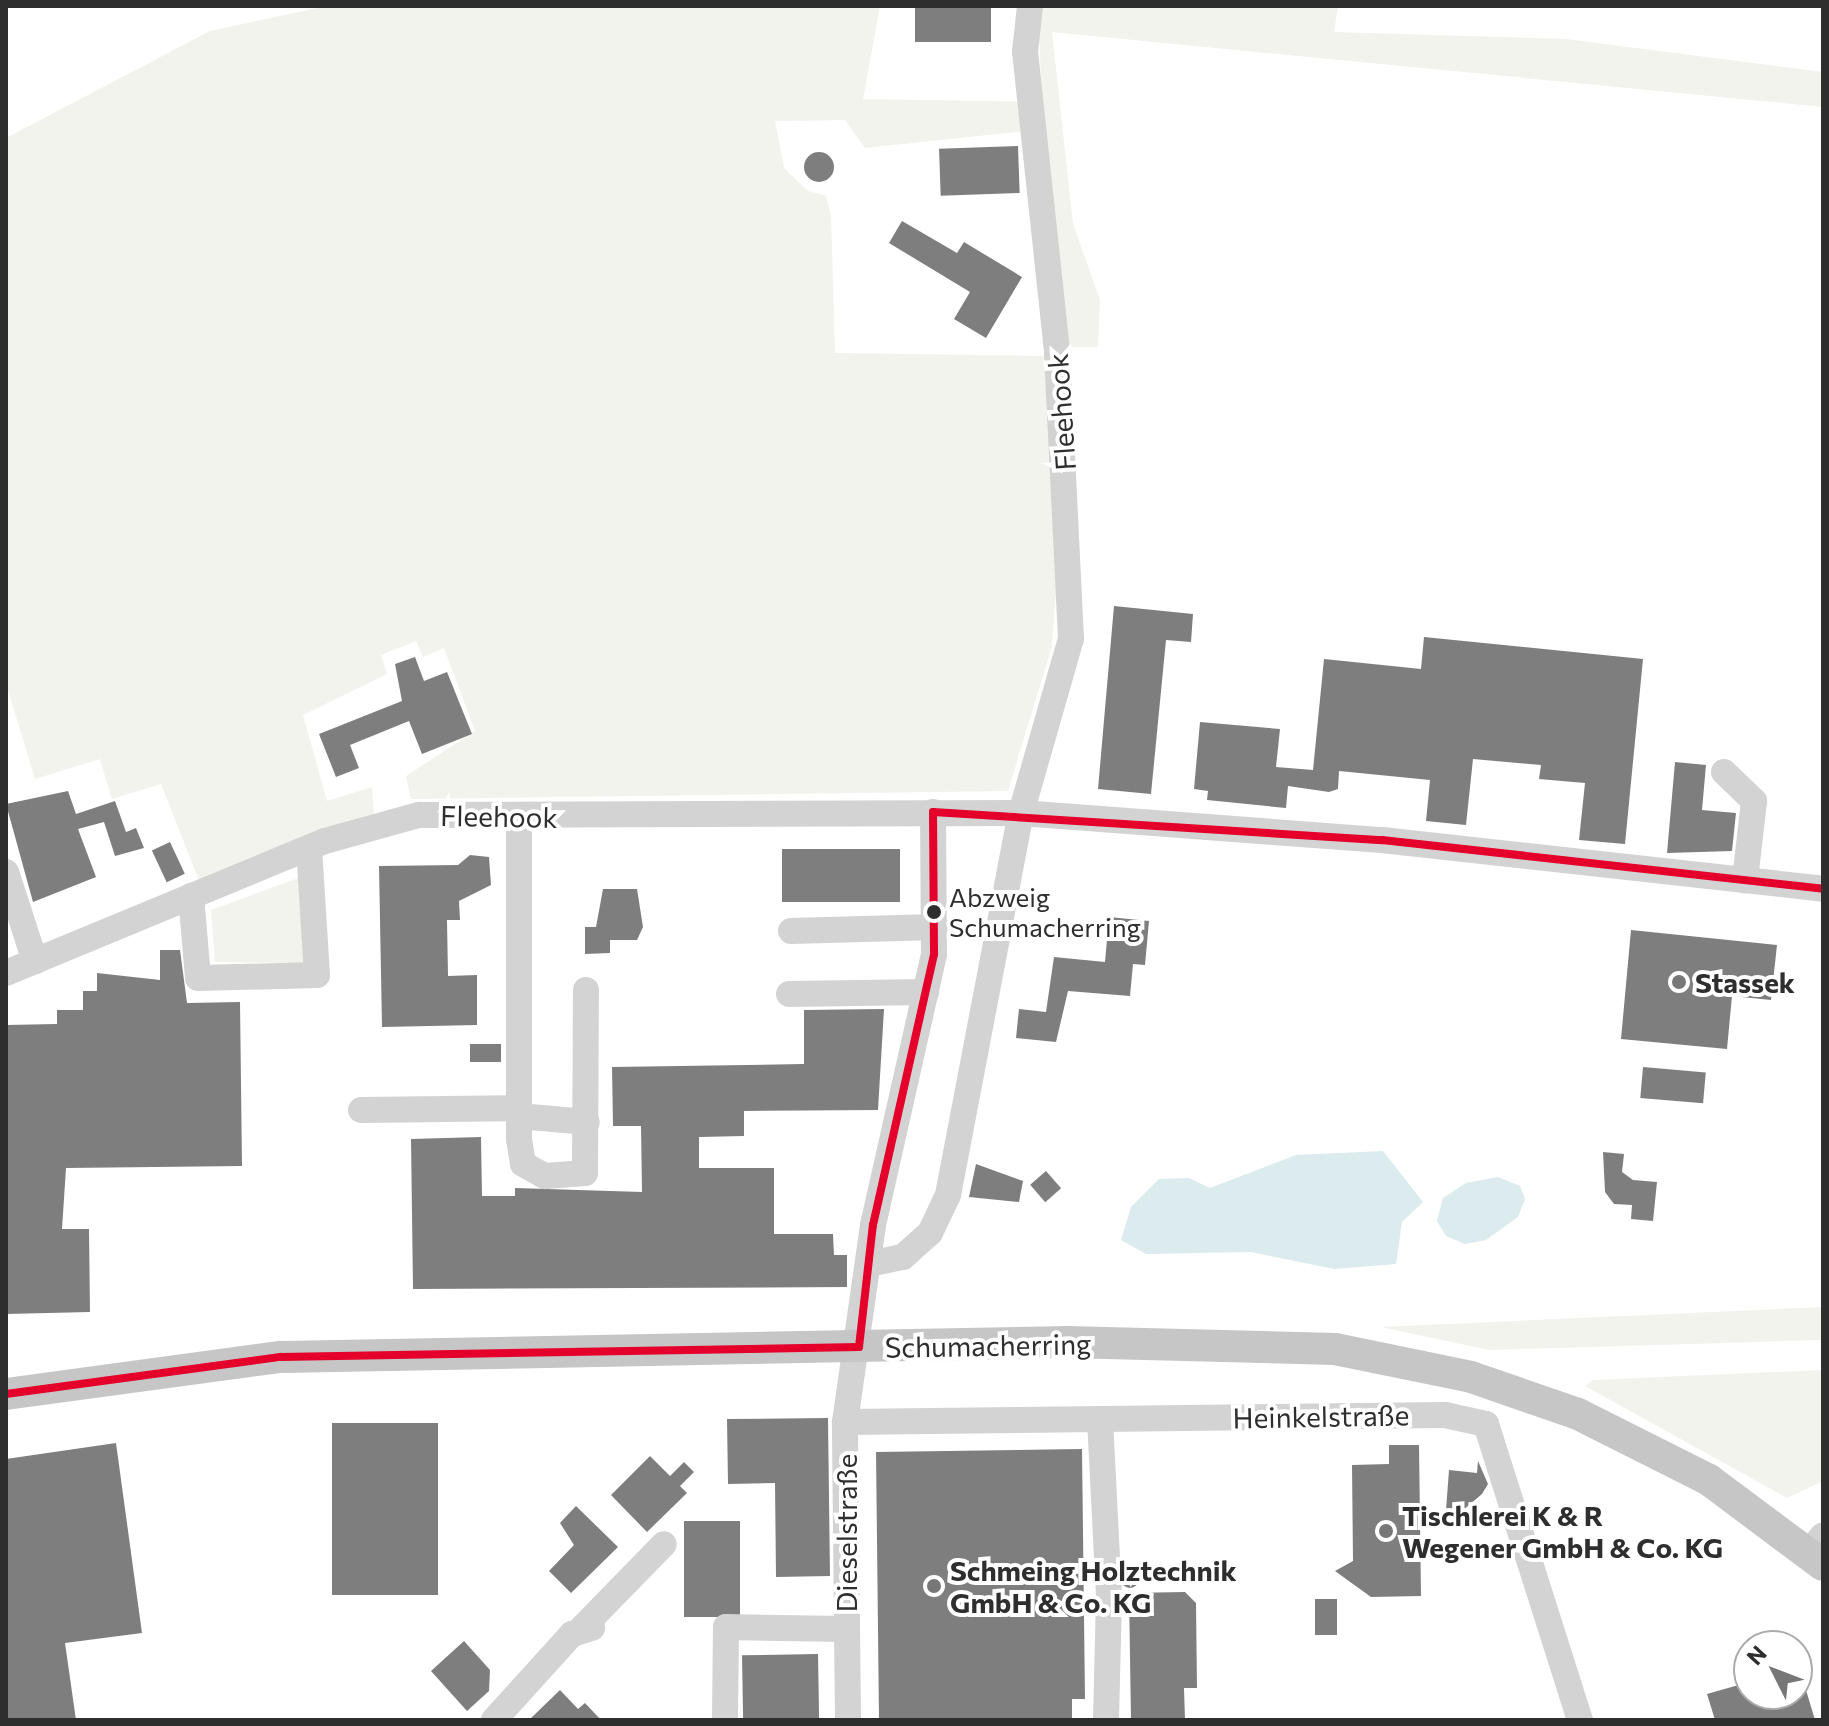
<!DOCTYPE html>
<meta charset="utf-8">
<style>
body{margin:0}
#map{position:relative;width:1829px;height:1726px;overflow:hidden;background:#fff;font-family:Commissioner,sans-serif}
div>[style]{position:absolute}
.green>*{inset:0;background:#f1f3ec}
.water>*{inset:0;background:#dbebee}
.building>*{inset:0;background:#7e7e7e;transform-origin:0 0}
.round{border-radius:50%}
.minor>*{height:26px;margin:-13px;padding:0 13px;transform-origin:13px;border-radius:13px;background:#d3d3d3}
.major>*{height:32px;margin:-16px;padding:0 16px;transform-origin:16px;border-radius:16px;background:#c6c6c6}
.bus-1>*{height:8px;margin:-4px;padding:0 4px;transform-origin:4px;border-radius:4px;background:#e4002b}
.dots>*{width:22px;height:22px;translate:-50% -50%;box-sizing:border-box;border:4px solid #fff;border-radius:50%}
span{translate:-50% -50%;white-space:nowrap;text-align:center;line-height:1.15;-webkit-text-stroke:8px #fff;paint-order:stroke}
.bus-label{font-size:26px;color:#2e2e2e}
.left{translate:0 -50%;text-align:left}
.street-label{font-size:28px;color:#2e2e2e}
.poi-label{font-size:28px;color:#2e2e2e;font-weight:700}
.frame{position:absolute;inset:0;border:8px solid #2e2e2e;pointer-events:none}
.north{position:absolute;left:1733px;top:1630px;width:80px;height:80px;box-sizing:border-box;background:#fff;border:2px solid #ababab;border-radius:50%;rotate:312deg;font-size:22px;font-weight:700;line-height:32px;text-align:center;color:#2e2e2e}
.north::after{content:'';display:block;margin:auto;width:28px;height:36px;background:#777;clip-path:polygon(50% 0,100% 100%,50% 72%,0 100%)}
</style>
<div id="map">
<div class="green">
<i style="clip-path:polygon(327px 6px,880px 6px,863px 99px,1042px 102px,1038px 6px,1338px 6px,1334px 32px,1566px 39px,1823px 72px,1823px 107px,1052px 32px,1073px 224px,1100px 300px,1098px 347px,1069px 347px,1045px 129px,865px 148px,845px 120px,775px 121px,784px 168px,808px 191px,826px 196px,831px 215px,835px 353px,1048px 356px,1057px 574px,1052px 646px,1008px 791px,411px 799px,406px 776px,475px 731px,444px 648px,423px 657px,416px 641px,381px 655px,387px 674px,303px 715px,327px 801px,372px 787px,374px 816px,202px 888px,161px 784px,112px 799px,100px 759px,35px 779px,6px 683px,6px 138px,210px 31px)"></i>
<i style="clip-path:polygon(304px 876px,306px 963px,215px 962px,211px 910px)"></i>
<i style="clip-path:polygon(1823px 1307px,1823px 1340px,1489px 1350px,1381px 1327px)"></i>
<i style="clip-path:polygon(1823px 1370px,1823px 1481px,1787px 1498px,1585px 1386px,1593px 1380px)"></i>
</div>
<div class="water">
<i style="clip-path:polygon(1383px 1151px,1423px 1202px,1402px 1222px,1396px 1264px,1334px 1269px,1251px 1252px,1146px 1254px,1121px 1240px,1131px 1207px,1159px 1179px,1189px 1178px,1210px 1188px,1296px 1155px)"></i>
<i style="clip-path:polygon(1498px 1177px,1520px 1186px,1525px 1199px,1518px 1217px,1486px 1240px,1465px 1244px,1446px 1236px,1437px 1221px,1443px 1198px,1466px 1183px)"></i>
</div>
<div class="building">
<i style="left:915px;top:6px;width:76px;height:36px"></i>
<i style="left:1018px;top:146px;width:47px;height:79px;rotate:88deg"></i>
<i class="round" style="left:804px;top:152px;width:30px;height:30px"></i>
<i style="clip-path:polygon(902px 221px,957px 253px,964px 242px,1022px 277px,986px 338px,954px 319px,970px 292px,889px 243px)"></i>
<i style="clip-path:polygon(1114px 606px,1193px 614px,1191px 642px,1166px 640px,1151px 794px,1098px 789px)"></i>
<i style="clip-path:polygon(1424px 637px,1643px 659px,1625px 844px,1579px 840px,1585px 783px,1539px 779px,1541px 765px,1473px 759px,1466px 825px,1426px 821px,1430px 780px,1339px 771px,1338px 789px,1329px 792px,1288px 786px,1286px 808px,1207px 800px,1208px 791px,1194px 789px,1200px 722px,1280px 729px,1276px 767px,1313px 770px,1324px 659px,1421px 669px)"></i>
<i style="clip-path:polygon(415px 657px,424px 681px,447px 672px,472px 734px,422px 754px,409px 721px,350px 745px,359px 768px,336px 777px,319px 734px,402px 701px,395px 664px)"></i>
<i style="clip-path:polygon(1675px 762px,1706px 765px,1702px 810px,1736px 813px,1732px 851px,1667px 853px)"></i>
<i style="clip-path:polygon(68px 791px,76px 814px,115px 801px,126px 832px,136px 828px,144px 848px,115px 856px,104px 822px,78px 829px,96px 877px,33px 902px,6px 804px)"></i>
<i style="left:170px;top:842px;width:35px;height:20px;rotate:65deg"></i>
<i style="left:900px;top:849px;width:53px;height:118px;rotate:90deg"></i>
<i style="clip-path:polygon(470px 855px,489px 857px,491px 885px,459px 901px,460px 920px,447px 920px,448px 976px,477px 975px,477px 1025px,382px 1027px,379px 866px,458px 865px)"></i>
<i style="clip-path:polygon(603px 889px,637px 889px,643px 927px,637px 940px,610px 940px,610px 953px,585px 954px,585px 927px,596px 927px)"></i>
<i style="clip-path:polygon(1109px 917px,1149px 921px,1145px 965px,1133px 964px,1130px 996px,1068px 991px,1056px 1042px,1016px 1038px,1019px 1009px,1046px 1012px,1054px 957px,1105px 962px)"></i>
<i style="clip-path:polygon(1631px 930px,1777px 945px,1771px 1000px,1732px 996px,1727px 1049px,1621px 1039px)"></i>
<i style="clip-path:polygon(160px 950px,180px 950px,187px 1003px,240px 1002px,242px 1166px,66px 1168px,62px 1229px,89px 1229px,90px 1312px,6px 1314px,6px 1025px,57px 1024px,57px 1010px,83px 1010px,83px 991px,97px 991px,97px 973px,160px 980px)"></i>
<i style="clip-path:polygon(884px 1009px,878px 1110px,744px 1111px,744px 1136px,699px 1137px,699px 1168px,774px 1168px,774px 1234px,833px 1234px,834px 1255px,847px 1255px,847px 1287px,413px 1289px,411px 1139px,481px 1137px,482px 1196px,515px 1196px,515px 1188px,642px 1192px,641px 1126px,613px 1126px,612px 1067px,804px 1064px,804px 1010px)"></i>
<i style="left:501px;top:1044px;width:18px;height:31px;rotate:90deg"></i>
<i style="left:1643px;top:1067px;width:63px;height:31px;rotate:5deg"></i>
<i style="clip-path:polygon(1603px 1152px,1624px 1154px,1622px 1172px,1633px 1180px,1657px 1182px,1653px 1221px,1631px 1219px,1632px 1205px,1614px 1204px,1605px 1192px)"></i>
<i style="clip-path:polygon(976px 1164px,1023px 1181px,1019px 1202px,969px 1197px)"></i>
<i style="left:1046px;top:1171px;width:23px;height:21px;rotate:49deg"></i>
<i style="clip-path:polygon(828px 1418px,830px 1576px,776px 1577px,775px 1483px,728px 1484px,727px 1419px)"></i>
<i style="left:438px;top:1423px;width:172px;height:106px;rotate:90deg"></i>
<i style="clip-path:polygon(116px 1443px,142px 1633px,65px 1643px,76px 1720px,6px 1720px,6px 1459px)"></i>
<i style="clip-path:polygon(1389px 1445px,1419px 1445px,1421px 1596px,1371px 1597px,1335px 1571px,1353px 1561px,1352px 1465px,1389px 1464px)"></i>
<i style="clip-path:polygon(1082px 1449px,1085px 1699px,1072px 1699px,1072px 1720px,879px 1720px,876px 1452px)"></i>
<i style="clip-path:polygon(650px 1456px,670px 1476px,684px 1462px,694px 1472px,680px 1486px,687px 1493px,647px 1532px,611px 1495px)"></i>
<i style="clip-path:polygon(1478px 1461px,1488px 1484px,1482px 1494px,1462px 1511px,1446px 1510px,1449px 1470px,1477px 1473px)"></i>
<i style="clip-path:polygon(576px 1506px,618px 1547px,571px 1593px,549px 1571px,574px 1545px,560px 1523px)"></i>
<i style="left:684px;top:1521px;width:56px;height:96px"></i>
<i class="round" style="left:1121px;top:1570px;width:18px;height:18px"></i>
<i style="clip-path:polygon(1185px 1592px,1196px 1603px,1197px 1688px,1184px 1688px,1185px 1720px,1131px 1720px,1129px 1593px)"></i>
<i style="left:1315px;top:1599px;width:22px;height:36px"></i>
<i style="clip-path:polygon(464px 1641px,490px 1670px,489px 1691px,467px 1711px,431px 1671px)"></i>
<i style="left:818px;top:1654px;width:66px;height:76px;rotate:89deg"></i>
<i style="clip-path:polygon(1749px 1682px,1760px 1704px,1806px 1690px,1815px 1720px,1715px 1720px,1707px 1694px)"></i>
<i style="clip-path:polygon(560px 1690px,578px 1709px,585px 1703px,601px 1720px,529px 1720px)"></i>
</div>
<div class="minor">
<i style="left:1724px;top:772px;width:42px;rotate:44deg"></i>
<i style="left:1754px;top:801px;width:80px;rotate:96.5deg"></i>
<i style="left:519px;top:818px;width:321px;rotate:90deg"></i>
<i style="left:519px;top:1139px;width:25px;rotate:81deg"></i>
<i style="left:523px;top:1164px;width:25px;rotate:29deg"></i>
<i style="left:545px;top:1176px;width:40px;rotate:-4.3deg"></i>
<i style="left:585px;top:1173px;width:183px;rotate:-89.7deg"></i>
<i style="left:6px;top:872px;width:94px;rotate:72deg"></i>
<i style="left:191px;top:896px;width:82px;rotate:85.1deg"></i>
<i style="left:198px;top:978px;width:119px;rotate:-1.4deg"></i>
<i style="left:317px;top:975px;width:127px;rotate:-93.6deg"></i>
<i style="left:791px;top:931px;width:145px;rotate:-1.6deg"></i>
<i style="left:6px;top:973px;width:345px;rotate:-22.5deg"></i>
<i style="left:325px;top:841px;width:98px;rotate:-15.5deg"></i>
<i style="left:419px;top:815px;width:602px;rotate:-0.19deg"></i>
<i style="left:1021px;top:813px;width:362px;rotate:4.3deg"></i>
<i style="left:1382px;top:840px;width:444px;rotate:6.3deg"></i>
<i style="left:789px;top:994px;width:137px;rotate:-0.8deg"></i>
<i style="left:361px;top:1110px;width:158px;rotate:-0.7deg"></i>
<i style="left:519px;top:1116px;width:68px;rotate:5deg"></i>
<i style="left:869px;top:1264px;width:35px;rotate:-12deg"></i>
<i style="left:903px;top:1257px;width:36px;rotate:-42deg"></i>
<i style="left:930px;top:1233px;width:42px;rotate:-64.7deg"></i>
<i style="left:948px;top:1195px;width:389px;rotate:-79.2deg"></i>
<i style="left:1021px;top:813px;width:181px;rotate:-74deg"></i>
<i style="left:1071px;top:639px;width:288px;rotate:-92.8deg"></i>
<i style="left:1057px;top:351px;width:301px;rotate:-96.1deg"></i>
<i style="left:1025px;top:52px;width:46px;rotate:-83.8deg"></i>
<i style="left:1100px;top:1419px;width:178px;rotate:87.1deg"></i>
<i style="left:1109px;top:1597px;width:123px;rotate:91.4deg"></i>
<i style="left:845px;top:1422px;width:600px;rotate:-0.67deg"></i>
<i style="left:1445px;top:1415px;width:42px;rotate:12.4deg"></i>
<i style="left:1486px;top:1424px;width:311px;rotate:72.4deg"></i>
<i style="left:1808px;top:1553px;width:23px;rotate:-50deg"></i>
<i style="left:582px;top:1628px;width:117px;rotate:-45.7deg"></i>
<i style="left:494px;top:1720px;width:116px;rotate:-47.8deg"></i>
<i style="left:572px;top:1634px;width:21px;rotate:-17deg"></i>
<i style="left:725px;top:1720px;width:93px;rotate:-89.4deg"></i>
<i style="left:726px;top:1627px;width:120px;rotate:1deg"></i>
<i style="left:848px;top:1720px;width:298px;rotate:-90.6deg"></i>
<i style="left:845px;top:1422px;width:199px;rotate:-81.9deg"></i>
<i style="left:873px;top:1225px;width:278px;rotate:-77.3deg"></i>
<i style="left:934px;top:954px;width:142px;rotate:-90.4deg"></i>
</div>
<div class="major">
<i style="left:6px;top:1394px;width:277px;rotate:-7.7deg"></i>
<i style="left:281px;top:1357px;width:786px;rotate:-1.09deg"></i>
<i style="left:1067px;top:1342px;width:268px;rotate:1.5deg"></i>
<i style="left:1335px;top:1349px;width:139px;rotate:11.6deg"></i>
<i style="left:1471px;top:1377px;width:113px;rotate:19.1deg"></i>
<i style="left:1578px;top:1414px;width:147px;rotate:26.7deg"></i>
<i style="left:1709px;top:1480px;width:142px;rotate:36.7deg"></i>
</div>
<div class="bus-1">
<i style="left:933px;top:812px;width:450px;rotate:3.6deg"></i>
<i style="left:1382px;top:840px;width:444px;rotate:6.3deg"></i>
<i style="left:859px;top:1347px;width:123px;rotate:-83.5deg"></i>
<i style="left:873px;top:1225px;width:278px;rotate:-77.3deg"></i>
<i style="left:934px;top:954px;width:142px;rotate:-90.4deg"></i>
<i style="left:6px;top:1394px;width:277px;rotate:-7.7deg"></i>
<i style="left:281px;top:1357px;width:578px;rotate:-0.99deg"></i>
</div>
<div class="dots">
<i style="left:934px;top:912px;background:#2e2e2e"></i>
<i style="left:1679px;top:982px;background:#777"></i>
<i style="left:1386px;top:1531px;background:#777"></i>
<i style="left:934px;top:1586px;background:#777"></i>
</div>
<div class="bus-label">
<span class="left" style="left:949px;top:912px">Abzweig<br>Schumacherring</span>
</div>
<div class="street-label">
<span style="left:1061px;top:412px;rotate:-94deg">Fleehook</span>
<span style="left:499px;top:816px;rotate:1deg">Fleehook</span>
<span style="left:988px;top:1345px;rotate:-1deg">Schumacherring</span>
<span style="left:1321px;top:1416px;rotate:-1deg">Heinkelstraße</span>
<span style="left:846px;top:1533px;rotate:-90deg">Dieselstraße</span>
</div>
<div class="poi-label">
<span class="left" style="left:1695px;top:982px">Stassek</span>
<span class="left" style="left:1402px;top:1531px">Tischlerei K &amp; R<br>Wegener GmbH &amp; Co. KG</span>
<span class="left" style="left:950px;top:1586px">Schmeing Holztechnik<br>GmbH &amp; Co. KG</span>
</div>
<div class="frame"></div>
<div class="north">N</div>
</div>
